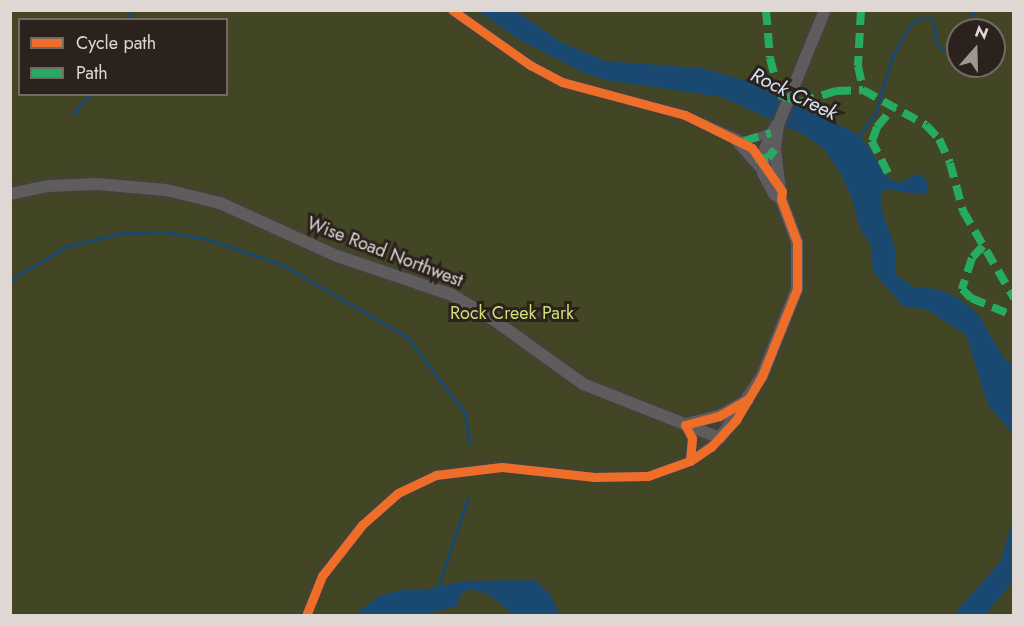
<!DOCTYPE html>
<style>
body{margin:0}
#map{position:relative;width:1024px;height:626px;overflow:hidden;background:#282320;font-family:Jost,sans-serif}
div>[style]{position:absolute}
.green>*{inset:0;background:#434625}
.water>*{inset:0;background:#194971}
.stream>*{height:3px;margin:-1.5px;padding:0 1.5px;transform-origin:1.5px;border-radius:1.5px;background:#194971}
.roads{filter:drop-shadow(0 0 2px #44413e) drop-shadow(0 0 2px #44413e)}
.pedestrian>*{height:8px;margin:-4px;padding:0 4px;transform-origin:4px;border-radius:4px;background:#5e5c5c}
.minor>*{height:9px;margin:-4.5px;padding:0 4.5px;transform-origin:4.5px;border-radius:4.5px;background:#5e5c5c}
.tertiary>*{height:12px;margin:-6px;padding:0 6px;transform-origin:6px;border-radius:6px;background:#5e5c5c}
.quiet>*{height:8px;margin-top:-4px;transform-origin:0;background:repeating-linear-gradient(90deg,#26ab63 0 15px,transparent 0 23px)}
.cycleway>*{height:9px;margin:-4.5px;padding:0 4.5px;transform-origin:4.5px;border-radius:4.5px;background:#ee6e29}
span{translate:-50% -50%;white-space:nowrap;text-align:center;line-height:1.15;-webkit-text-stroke:6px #2c221d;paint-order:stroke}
.street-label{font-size:18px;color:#ded7d4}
.park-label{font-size:18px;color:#cfdd7c}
.water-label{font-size:20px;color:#d7e5f3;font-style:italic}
.frame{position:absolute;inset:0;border:12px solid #ded7d4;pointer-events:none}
.legend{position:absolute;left:18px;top:18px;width:210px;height:78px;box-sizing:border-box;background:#2c221d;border:2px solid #736a66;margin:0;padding:8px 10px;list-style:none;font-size:18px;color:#ded7d4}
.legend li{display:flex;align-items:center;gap:12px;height:30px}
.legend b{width:30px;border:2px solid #736a66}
.north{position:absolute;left:946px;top:18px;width:60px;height:60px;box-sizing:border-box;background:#2c221d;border:2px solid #736a66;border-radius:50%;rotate:20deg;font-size:16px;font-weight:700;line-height:24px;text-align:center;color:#ded7d4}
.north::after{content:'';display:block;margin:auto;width:21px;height:27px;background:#9e9895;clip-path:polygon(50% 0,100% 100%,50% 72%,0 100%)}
</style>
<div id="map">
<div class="green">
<i style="clip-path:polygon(evenodd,10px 11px,1013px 11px,1013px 615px,11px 615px,10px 11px,20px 20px,226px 20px,226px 94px,20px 94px,20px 20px,10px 11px,958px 30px,994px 30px,994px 66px,958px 66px,958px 30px)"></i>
</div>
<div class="water">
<i style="clip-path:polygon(478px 11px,516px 11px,561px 42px,605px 61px,701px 68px,745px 80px,852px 131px,865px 142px,890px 180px,899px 183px,917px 174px,923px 176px,929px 185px,925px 195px,884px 189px,881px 195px,882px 210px,896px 251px,895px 274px,914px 287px,939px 289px,960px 299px,979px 315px,1004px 358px,1013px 366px,1013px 434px,988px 405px,966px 335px,926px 309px,904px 307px,873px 272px,871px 246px,859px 226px,853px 201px,841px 174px,824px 149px,806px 136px,722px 97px,605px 80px,584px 73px,520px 40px)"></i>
<i style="clip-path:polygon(1013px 517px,1013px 581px,985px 615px,953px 615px,1001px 561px)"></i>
<i style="clip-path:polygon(535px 580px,551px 595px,560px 615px,514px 615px,490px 595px,469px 589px,459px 596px,458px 606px,422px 615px,354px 615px,379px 596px,402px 590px,424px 590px,464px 581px)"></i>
</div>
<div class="stream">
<i style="left:972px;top:10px;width:21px;rotate:71deg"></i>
<i style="left:127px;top:20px;width:11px;rotate:-68deg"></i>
<i style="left:73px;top:114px;width:26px;rotate:-50deg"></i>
<i style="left:856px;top:139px;width:31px;rotate:-53deg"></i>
<i style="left:875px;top:114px;width:62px;rotate:-73deg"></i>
<i style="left:893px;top:55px;width:33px;rotate:-61deg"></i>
<i style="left:909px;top:26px;width:13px;rotate:-39deg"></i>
<i style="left:919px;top:18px;width:11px"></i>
<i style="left:930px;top:18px;width:7px;rotate:56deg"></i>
<i style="left:934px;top:24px;width:19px;rotate:84deg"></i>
<i style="left:936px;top:43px;width:8px;rotate:45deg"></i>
<i style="left:942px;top:49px;width:16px;rotate:14deg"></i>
<i style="left:10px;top:280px;width:66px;rotate:-30.8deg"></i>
<i style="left:67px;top:246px;width:57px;rotate:-13.1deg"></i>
<i style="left:123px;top:233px;width:42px;rotate:-1.4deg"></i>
<i style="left:165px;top:232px;width:43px;rotate:9.5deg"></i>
<i style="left:207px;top:239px;width:80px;rotate:18.9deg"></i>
<i style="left:283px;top:265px;width:143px;rotate:30.1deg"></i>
<i style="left:407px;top:337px;width:96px;rotate:52.7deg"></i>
<i style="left:465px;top:413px;width:30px;rotate:82deg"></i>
<i style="left:437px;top:589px;width:96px;rotate:-71.2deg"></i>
</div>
<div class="roads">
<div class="pedestrian">
<i style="left:452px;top:10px;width:95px;rotate:35.2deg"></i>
<i style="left:530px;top:65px;width:36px;rotate:28deg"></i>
<i style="left:562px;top:82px;width:127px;rotate:15deg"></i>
<i style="left:685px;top:115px;width:64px;rotate:23.8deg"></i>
<i style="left:744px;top:141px;width:49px;rotate:49.1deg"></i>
<i style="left:731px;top:137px;width:48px;rotate:48.4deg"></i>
<i style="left:744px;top:141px;width:28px;rotate:-17deg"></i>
<i style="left:306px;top:616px;width:43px;rotate:-68.2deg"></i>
<i style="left:322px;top:576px;width:65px;rotate:-51.9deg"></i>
<i style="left:362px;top:525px;width:48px;rotate:-41.6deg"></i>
<i style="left:398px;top:493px;width:42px;rotate:-25.3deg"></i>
<i style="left:436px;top:475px;width:66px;rotate:-6.9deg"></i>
<i style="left:502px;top:467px;width:93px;rotate:6.2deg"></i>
<i style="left:594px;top:477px;width:54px;rotate:-1.1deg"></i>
<i style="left:648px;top:476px;width:45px;rotate:-19.7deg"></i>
<i style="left:690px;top:461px;width:38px;rotate:-37deg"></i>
</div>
<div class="minor">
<i style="left:685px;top:425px;width:15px;rotate:62deg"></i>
<i style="left:692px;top:438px;width:23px;rotate:95deg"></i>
</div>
<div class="tertiary">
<i style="left:776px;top:126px;width:25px;rotate:116deg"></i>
<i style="left:765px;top:149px;width:24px;rotate:95deg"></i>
<i style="left:763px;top:173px;width:24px;rotate:62deg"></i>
<i style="left:774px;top:194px;width:9px;rotate:36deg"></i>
<i style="left:10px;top:194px;width:40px;rotate:-12deg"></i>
<i style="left:49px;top:186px;width:48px;rotate:-2.4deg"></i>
<i style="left:97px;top:184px;width:69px;rotate:5deg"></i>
<i style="left:166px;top:190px;width:56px;rotate:13.5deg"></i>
<i style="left:220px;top:203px;width:128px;rotate:24.4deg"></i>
<i style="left:337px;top:256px;width:121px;rotate:18.7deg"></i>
<i style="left:452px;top:295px;width:49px;rotate:30.8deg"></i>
<i style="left:494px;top:320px;width:110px;rotate:35.7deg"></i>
<i style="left:583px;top:384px;width:147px;rotate:21.5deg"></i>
<i style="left:720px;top:438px;width:75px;rotate:-55.9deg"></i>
<i style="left:762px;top:376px;width:94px;rotate:-68.1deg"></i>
<i style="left:797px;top:289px;width:47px;rotate:-90deg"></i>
<i style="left:797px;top:242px;width:46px;rotate:-110.4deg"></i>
<i style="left:781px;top:199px;width:50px;rotate:-96.8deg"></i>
<i style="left:775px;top:149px;width:24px;rotate:-83deg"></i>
<i style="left:778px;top:125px;width:124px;rotate:-67.8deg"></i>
<i style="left:686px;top:424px;width:34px;rotate:-14deg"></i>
<i style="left:719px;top:416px;width:33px;rotate:-29deg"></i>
</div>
</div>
<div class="quiet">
<i style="left:766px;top:10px;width:48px;rotate:85.2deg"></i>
<i style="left:770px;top:58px;width:38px;rotate:76deg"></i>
<i style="left:779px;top:95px;width:22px;rotate:18deg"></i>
<i style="left:800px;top:102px;width:38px;rotate:-17deg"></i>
<i style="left:836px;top:91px;width:27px;rotate:-2deg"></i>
<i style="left:863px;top:90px;width:72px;rotate:29.1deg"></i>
<i style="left:926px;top:125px;width:19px;rotate:47deg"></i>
<i style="left:939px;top:139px;width:26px;rotate:65deg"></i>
<i style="left:950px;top:163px;width:50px;rotate:74.8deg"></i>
<i style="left:963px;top:211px;width:101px;rotate:59.6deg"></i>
<i style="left:861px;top:10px;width:56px;rotate:93.1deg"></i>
<i style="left:858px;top:66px;width:25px;rotate:78deg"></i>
<i style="left:744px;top:141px;width:28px;rotate:-17deg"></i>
<i style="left:755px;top:159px;width:13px;rotate:-4deg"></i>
<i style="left:768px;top:158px;width:11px;rotate:-52deg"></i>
<i style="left:888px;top:173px;width:36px;rotate:-117deg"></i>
<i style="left:872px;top:141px;width:15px;rotate:-70deg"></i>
<i style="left:877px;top:127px;width:26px;rotate:-50deg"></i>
<i style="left:983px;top:246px;width:16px;rotate:133deg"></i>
<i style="left:972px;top:258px;width:33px;rotate:108deg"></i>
<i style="left:962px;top:289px;width:13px;rotate:45deg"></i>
<i style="left:971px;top:298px;width:47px;rotate:22.7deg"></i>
</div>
<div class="cycleway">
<i style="left:690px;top:461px;width:23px;rotate:-85deg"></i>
<i style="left:692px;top:438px;width:15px;rotate:-118deg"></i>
<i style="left:685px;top:425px;width:35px;rotate:-15deg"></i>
<i style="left:719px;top:416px;width:32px;rotate:-30deg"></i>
<i style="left:306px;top:616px;width:43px;rotate:-68.2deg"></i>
<i style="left:322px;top:576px;width:65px;rotate:-51.9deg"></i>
<i style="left:362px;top:525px;width:48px;rotate:-41.6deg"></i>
<i style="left:398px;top:493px;width:42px;rotate:-25.3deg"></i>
<i style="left:436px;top:475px;width:66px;rotate:-6.9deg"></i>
<i style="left:502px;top:467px;width:93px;rotate:6.2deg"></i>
<i style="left:594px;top:477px;width:54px;rotate:-1.1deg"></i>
<i style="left:648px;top:476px;width:45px;rotate:-19.7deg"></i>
<i style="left:690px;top:461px;width:25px;rotate:-34deg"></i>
<i style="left:711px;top:447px;width:37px;rotate:-47deg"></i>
<i style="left:736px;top:420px;width:51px;rotate:-59.4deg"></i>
<i style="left:762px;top:376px;width:94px;rotate:-68.1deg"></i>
<i style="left:797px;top:289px;width:47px;rotate:-90deg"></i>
<i style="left:797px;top:242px;width:46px;rotate:-110.4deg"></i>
<i style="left:781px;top:199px;width:8px;rotate:-83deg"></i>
<i style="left:782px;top:191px;width:52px;rotate:-124.9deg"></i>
<i style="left:752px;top:148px;width:75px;rotate:-153.8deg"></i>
<i style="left:685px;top:115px;width:127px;rotate:-165deg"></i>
<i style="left:562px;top:82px;width:36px;rotate:-152deg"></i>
<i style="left:530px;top:65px;width:95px;rotate:-144.8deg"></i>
</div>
<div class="street-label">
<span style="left:385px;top:252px;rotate:21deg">Wise Road Northwest</span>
</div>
<div class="park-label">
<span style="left:512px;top:313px">Rock Creek Park</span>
</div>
<div class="water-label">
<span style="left:794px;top:94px;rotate:26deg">Rock Creek</span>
</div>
<div class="frame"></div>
<ul class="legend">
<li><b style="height:8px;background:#ee6e29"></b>Cycle path</li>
<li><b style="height:8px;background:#26ab63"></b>Path</li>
</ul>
<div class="north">N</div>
</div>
